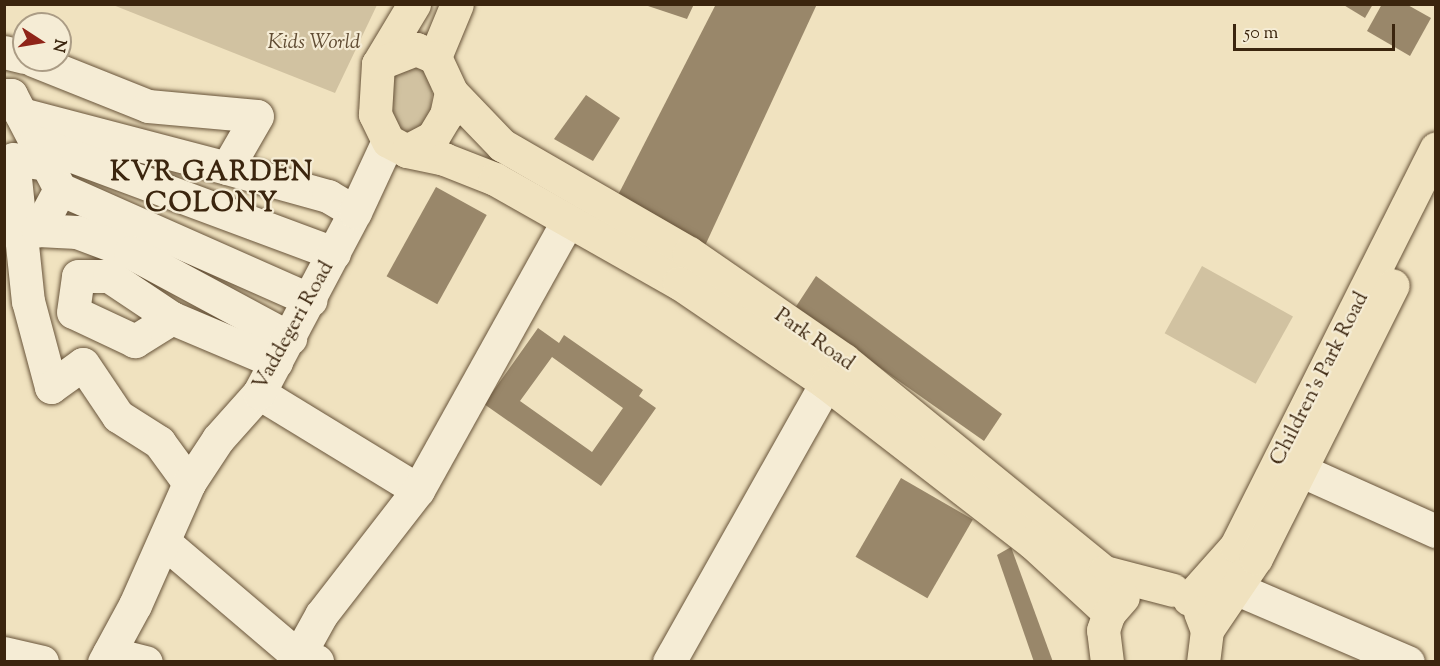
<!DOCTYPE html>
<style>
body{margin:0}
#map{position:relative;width:1440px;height:666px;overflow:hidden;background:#f0e2bf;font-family:"Sorts Mill Goudy",serif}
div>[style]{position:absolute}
.green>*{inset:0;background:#d1c2a1;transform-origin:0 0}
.building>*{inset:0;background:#99876a;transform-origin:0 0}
.roads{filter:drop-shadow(0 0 2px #68543a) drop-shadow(0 0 2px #68543a)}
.minor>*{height:33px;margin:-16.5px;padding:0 16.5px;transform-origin:16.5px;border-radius:16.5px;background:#f5ecd5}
.major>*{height:33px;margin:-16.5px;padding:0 16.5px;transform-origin:16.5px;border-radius:16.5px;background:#f0e2bf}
span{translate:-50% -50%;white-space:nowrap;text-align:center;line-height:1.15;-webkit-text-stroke:4.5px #f5ecd5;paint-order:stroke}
.park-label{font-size:21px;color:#604c33;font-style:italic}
.street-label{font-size:21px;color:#3b250e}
.district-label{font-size:27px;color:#3b250e;font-weight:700;letter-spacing:1.5px}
.frame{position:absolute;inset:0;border:6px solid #3b250e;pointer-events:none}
.north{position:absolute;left:12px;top:12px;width:60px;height:60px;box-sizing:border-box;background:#f5ecd5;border:2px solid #ab9c85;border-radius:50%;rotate:102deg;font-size:16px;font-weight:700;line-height:24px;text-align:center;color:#3b250e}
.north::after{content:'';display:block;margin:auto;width:21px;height:27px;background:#8f2418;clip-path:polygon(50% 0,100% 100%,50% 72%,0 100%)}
.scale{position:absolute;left:1233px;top:24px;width:162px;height:27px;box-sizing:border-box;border:3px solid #3b250e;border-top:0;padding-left:8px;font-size:18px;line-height:21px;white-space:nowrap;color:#3b250e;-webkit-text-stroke:4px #f5ecd5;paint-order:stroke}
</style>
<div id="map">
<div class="green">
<i style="clip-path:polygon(113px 5px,377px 5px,335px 93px)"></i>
<i style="clip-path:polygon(418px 62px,428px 70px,432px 92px,431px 113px,417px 134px,397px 131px,389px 109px,389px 84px,402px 67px)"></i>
<i style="left:1202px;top:266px;width:104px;height:77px;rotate:29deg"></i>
</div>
<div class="building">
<i style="clip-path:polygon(642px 4px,694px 4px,687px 19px)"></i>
<i style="clip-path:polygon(716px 4px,817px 4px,703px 250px,617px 197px)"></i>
<i style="clip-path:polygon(1342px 4px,1373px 4px,1365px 18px)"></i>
<i style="clip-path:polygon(1382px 4px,1406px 4px,1431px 18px,1410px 56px,1367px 31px)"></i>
<i style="clip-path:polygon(586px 95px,620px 118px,593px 161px,554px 139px)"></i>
<i style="left:436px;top:187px;width:58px;height:102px;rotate:29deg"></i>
<i style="clip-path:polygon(816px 276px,1002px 414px,984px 441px,795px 308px)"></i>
<i style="clip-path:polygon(evenodd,538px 328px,559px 343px,564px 335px,643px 390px,639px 396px,656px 408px,601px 486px,484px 404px,538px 328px,552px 357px,623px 408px,592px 452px,520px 401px,552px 357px)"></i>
<i style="left:901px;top:478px;width:83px;height:91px;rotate:30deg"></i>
<i style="clip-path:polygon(1011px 547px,1053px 662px,1034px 662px,997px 555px)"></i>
</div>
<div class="roads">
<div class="minor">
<i style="left:4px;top:52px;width:21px;rotate:14deg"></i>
<i style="left:33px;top:60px;width:124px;rotate:21.8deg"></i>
<i style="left:148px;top:106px;width:109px;rotate:5.2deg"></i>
<i style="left:257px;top:116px;width:60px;rotate:120deg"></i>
<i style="left:227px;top:168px;width:105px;rotate:15.5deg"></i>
<i style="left:328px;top:196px;width:31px;rotate:31deg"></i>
<i style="left:4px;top:95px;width:7px"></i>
<i style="left:11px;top:95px;width:106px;rotate:62.5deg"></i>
<i style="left:60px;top:189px;width:274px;rotate:23.9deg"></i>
<i style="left:21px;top:114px;width:213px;rotate:14.7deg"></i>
<i style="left:35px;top:142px;width:319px;rotate:20.4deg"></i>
<i style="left:47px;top:164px;width:34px;rotate:-172deg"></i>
<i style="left:13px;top:159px;width:143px;rotate:84deg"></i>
<i style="left:28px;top:301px;width:89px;rotate:75deg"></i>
<i style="left:51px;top:387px;width:39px;rotate:-36deg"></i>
<i style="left:83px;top:364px;width:63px;rotate:56.1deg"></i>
<i style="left:118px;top:416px;width:49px;rotate:32.4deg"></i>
<i style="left:159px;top:442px;width:51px;rotate:53.8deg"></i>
<i style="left:60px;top:189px;width:47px;rotate:118.2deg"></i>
<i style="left:38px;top:230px;width:39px;rotate:3deg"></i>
<i style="left:77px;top:232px;width:57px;rotate:20.7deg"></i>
<i style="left:130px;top:252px;width:182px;rotate:28.3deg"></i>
<i style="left:172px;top:318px;width:44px;rotate:148.1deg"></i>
<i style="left:135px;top:341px;width:68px;rotate:-154.9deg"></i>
<i style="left:73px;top:312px;width:36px;rotate:-82deg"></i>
<i style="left:78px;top:276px;width:31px"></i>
<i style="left:109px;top:276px;width:76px;rotate:33.7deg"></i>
<i style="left:172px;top:318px;width:113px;rotate:22.9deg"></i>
<i style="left:259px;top:393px;width:186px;rotate:31.4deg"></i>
<i style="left:418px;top:490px;width:307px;rotate:-60.9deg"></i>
<i style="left:1300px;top:470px;width:149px;rotate:24.2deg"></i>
<i style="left:164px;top:542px;width:175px;rotate:40.4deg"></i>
<i style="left:297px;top:655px;width:21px;rotate:17deg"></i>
<i style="left:1235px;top:588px;width:188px;rotate:23.2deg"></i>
<i style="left:4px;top:653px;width:39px;rotate:13deg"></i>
<i style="left:109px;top:653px;width:38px;rotate:14deg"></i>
<i style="left:104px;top:662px;width:65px;rotate:-61.5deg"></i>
<i style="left:135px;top:605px;width:133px;rotate:-66.1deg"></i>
<i style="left:189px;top:483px;width:53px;rotate:-56.6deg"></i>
<i style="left:218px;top:439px;width:62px;rotate:-48.3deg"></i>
<i style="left:259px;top:393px;width:205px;rotate:-62.1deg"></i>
<i style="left:355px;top:212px;width:78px;rotate:-65.1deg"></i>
<i style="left:295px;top:662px;width:54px;rotate:-61deg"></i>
<i style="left:321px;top:615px;width:158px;rotate:-52.2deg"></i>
<i style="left:669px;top:662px;width:320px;rotate:-60.6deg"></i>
</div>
<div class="major">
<i style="left:435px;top:57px;width:57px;rotate:-67.5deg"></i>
<i style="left:378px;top:64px;width:70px;rotate:-59deg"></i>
<i style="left:451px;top:92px;width:24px;rotate:102deg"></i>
<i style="left:446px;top:115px;width:26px;rotate:121deg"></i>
<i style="left:433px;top:137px;width:30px;rotate:152deg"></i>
<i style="left:407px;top:151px;width:21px;rotate:-152deg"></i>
<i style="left:388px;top:141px;width:30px;rotate:-116deg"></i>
<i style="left:375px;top:114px;width:50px;rotate:-86.6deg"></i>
<i style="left:378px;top:64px;width:41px;rotate:-21.5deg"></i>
<i style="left:416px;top:49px;width:21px;rotate:23deg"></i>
<i style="left:435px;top:57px;width:38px;rotate:65deg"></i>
<i style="left:451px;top:92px;width:74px;rotate:46.1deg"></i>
<i style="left:502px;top:145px;width:216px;rotate:30deg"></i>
<i style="left:689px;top:253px;width:188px;rotate:34.6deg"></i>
<i style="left:844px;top:360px;width:335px;rotate:39.2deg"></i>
<i style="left:1104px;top:572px;width:71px;rotate:14.6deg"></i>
<i style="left:407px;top:151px;width:38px;rotate:12deg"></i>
<i style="left:444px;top:159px;width:55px;rotate:21.4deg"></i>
<i style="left:495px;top:179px;width:211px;rotate:29.5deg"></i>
<i style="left:679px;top:283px;width:178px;rotate:34.2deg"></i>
<i style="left:826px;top:383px;width:260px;rotate:37.7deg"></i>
<i style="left:1032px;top:542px;width:105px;rotate:42.7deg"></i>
<i style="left:1189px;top:599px;width:71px;rotate:-48.4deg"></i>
<i style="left:1236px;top:546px;width:445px;rotate:-63.3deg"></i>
<i style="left:1200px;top:612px;width:19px;rotate:69deg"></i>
<i style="left:1207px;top:630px;width:32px;rotate:97deg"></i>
<i style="left:1207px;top:630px;width:87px;rotate:-55.8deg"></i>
<i style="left:1256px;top:558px;width:305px;rotate:-63.4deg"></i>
<i style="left:1107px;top:662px;width:32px;rotate:-97deg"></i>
<i style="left:1103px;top:630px;width:18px;rotate:-71deg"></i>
<i style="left:1109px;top:613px;width:21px;rotate:-49deg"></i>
</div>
</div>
<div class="park-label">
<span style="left:314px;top:43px">Kids World</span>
</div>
<div class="street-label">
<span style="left:294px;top:326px;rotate:-61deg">Vaddegeri Road</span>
<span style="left:814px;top:340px;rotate:35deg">Park Road</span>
<span style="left:1320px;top:379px;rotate:-63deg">Children's Park Road</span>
</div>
<div class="district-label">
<span style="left:212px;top:189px">KVR GARDEN<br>COLONY</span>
</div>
<div class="frame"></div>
<div class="north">N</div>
<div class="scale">50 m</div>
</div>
